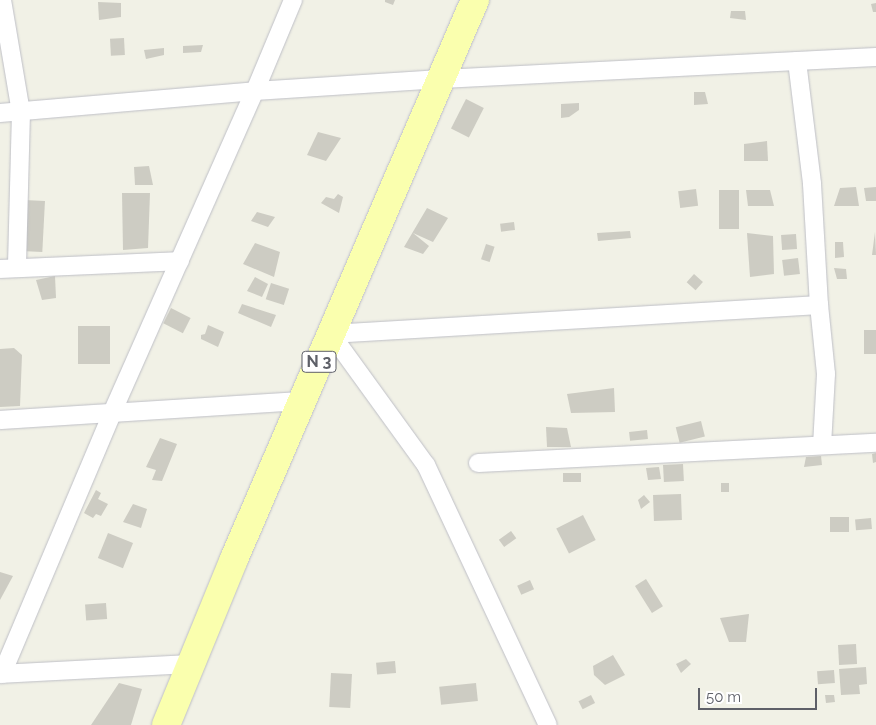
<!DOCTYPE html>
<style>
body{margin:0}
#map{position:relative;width:876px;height:725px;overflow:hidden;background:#f1f1e6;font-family:Raleway,sans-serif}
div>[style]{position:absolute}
.building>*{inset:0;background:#cdccc3;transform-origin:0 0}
.roads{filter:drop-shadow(0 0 1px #bebfc6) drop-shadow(0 0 1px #bebfc6)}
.street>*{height:18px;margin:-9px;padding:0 9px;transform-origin:9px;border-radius:9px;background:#fff}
.primary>*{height:28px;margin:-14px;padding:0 14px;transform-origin:14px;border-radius:14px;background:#faffae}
span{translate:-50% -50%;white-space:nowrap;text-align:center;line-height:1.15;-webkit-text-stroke:4.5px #fff;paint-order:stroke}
.shield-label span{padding:1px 4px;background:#fff;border:1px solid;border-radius:4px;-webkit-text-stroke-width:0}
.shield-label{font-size:16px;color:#5e6068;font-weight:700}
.scale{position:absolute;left:698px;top:688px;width:119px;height:22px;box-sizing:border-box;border:2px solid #5e6068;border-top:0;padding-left:6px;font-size:15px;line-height:18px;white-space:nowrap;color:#5e6068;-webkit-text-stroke:4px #fff;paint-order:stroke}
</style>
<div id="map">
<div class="building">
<i style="clip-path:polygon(385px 0,395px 0,393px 5px,385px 2px)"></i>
<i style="clip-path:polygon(98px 2px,121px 3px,121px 17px,99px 20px)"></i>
<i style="clip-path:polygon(876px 3px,876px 12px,873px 12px,871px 4px)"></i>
<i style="clip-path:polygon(731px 11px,745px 11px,746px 20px,730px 18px)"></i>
<i style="left:124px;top:38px;width:17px;height:14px;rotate:87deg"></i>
<i style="clip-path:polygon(203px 45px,201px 52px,183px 53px,183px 46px)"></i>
<i style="clip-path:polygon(164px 48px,164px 55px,146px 59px,144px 50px)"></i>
<i style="clip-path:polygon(694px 92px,705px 92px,708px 104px,694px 105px)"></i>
<i style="left:466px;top:99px;width:20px;height:33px;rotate:27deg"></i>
<i style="clip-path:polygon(579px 103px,579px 110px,569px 117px,561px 118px,561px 104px)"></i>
<i style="clip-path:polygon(318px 132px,341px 138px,326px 161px,307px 155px)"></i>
<i style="clip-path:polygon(767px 141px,768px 161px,744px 161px,744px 144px)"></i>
<i style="clip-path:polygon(149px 166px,153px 185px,135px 185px,134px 167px)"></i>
<i style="clip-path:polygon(856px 187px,859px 206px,834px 206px,840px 188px)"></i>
<i style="clip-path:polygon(876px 187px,876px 201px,866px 201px,864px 188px)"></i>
<i style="left:696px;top:189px;width:17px;height:18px;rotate:83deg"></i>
<i style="left:719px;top:190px;width:20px;height:39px"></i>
<i style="clip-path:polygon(746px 190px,770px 190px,774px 206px,748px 206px)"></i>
<i style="clip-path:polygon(122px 193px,150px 193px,148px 248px,123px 250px)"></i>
<i style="clip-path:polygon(338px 194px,343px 197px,339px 213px,321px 203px,326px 197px,334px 199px)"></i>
<i style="left:24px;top:200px;width:21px;height:51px;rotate:3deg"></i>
<i style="clip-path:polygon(427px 208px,448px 218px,433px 242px,413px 233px,429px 246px,423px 254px,404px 247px)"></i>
<i style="clip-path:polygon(257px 212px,275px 217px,268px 227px,251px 221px)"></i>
<i style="left:514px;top:222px;width:8px;height:14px;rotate:83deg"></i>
<i style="clip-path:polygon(630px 231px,631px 238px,598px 241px,597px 233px)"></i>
<i style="clip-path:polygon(875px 232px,876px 255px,872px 255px)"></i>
<i style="clip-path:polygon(747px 233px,773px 236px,774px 274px,750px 277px)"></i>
<i style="left:796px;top:234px;width:15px;height:15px;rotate:86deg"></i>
<i style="clip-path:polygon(835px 242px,843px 242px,844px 257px,835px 258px)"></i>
<i style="clip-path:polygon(255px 243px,280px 252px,274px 277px,243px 264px)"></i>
<i style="left:486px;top:244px;width:9px;height:16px;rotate:18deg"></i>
<i style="left:798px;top:258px;width:16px;height:16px;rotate:83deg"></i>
<i style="clip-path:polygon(834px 268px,846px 269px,847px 279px,837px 279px)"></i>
<i style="left:694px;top:274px;width:12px;height:11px;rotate:42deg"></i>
<i style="clip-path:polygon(55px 276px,56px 298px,42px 300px,36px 280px)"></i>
<i style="clip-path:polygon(255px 277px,268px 284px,262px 297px,247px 291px)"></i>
<i style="left:271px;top:283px;width:19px;height:17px;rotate:18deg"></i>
<i style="clip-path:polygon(242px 304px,276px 315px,271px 327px,238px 313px)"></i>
<i style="left:171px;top:308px;width:22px;height:17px;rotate:27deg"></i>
<i style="clip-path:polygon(208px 325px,224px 332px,218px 347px,201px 339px,201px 335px,205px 334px)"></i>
<i style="left:78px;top:326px;width:32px;height:38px"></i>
<i style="left:876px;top:330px;width:24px;height:12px;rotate:90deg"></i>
<i style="clip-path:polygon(14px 348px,22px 355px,20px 406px,0 407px,0 349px)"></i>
<i style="clip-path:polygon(614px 388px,615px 412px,571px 413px,567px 394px)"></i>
<i style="left:701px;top:421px;width:16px;height:26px;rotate:76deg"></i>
<i style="clip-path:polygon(546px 427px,567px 428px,571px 447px,547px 447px)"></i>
<i style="left:647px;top:430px;width:9px;height:18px;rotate:84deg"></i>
<i style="clip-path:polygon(160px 438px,177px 444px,162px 481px,152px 480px,156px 470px,146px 467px)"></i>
<i style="clip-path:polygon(876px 453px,876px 462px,873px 463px,872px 454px)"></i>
<i style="clip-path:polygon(821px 456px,822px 465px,804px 467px,806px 457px)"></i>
<i style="left:683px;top:464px;width:17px;height:20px;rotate:87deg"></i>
<i style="clip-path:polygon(659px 467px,661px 479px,648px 480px,646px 468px)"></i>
<i style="left:581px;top:473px;width:9px;height:18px;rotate:90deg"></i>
<i style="left:721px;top:483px;width:8px;height:9px"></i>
<i style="clip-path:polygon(96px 490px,101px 493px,98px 499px,108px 504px,101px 516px,96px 514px,93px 518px,84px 513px)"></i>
<i style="left:681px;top:494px;width:26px;height:28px;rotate:88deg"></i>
<i style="clip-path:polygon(644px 495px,650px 502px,641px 509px,638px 500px)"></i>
<i style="clip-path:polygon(133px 504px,147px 509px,141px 528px,123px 522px)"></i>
<i style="left:583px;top:515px;width:28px;height:30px;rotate:63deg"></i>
<i style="left:830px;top:517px;width:19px;height:15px"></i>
<i style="left:871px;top:518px;width:11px;height:16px;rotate:85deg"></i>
<i style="left:511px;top:531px;width:9px;height:15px;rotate:54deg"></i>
<i style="left:108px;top:533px;width:27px;height:27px;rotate:22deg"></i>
<i style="clip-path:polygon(0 572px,13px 576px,0 600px)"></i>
<i style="left:646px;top:579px;width:32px;height:13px;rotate:58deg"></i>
<i style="left:530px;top:580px;width:10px;height:14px;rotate:66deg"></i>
<i style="left:106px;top:603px;width:16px;height:21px;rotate:86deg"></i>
<i style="clip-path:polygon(749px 614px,746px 642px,729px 642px,720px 618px)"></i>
<i style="left:856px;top:644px;width:20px;height:18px;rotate:87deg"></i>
<i style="clip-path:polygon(613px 655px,625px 675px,605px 685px,594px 675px,593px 666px)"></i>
<i style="clip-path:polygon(686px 659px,691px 664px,681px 673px,676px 664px)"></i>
<i style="left:395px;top:661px;width:12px;height:19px;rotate:85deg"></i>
<i style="clip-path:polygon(866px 667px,867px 684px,859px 685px,860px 694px,841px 695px,839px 669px)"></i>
<i style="left:834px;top:670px;width:13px;height:17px;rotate:86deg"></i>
<i style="left:331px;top:673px;width:21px;height:34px;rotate:3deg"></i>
<i style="clip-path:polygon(119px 683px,142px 689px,131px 725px,91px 725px)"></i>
<i style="left:476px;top:683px;width:18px;height:37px;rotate:84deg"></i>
<i style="left:591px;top:695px;width:9px;height:14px;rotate:63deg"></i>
<i style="clip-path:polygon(825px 695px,834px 695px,835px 702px,826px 703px)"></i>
</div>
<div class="roads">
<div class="street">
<i style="left:2px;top:0;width:114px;rotate:80.4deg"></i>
<i style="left:21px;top:112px;width:156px;rotate:91.5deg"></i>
<i style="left:797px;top:61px;width:124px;rotate:83deg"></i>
<i style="left:812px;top:184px;width:121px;rotate:86.7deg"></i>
<i style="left:819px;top:305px;width:69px;rotate:84.2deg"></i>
<i style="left:826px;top:374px;width:71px;rotate:93.2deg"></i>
<i style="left:0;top:113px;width:256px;rotate:-4.9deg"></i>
<i style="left:255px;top:91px;width:186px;rotate:-3.7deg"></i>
<i style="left:441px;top:79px;width:436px;rotate:-2.9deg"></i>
<i style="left:0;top:269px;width:180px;rotate:-2.5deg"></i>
<i style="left:331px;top:334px;width:489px;rotate:-3.4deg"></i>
<i style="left:331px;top:334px;width:162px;rotate:54.1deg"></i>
<i style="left:426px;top:465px;width:287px;rotate:64.9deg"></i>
<i style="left:0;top:420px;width:304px;rotate:-3.6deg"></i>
<i style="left:478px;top:463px;width:399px;rotate:-2.9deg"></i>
<i style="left:0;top:674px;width:191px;rotate:-3deg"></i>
<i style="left:2px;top:674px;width:283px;rotate:-67.1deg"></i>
<i style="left:112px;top:413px;width:352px;rotate:-66.1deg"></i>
<i style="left:255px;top:91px;width:99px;rotate:-67.3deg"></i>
</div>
<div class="primary">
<i style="left:166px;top:725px;width:179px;rotate:-67.7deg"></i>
<i style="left:234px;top:559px;width:609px;rotate:-66.68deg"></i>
</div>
</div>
<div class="shield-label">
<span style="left:319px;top:362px">N 3</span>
</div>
<div class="scale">50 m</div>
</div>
